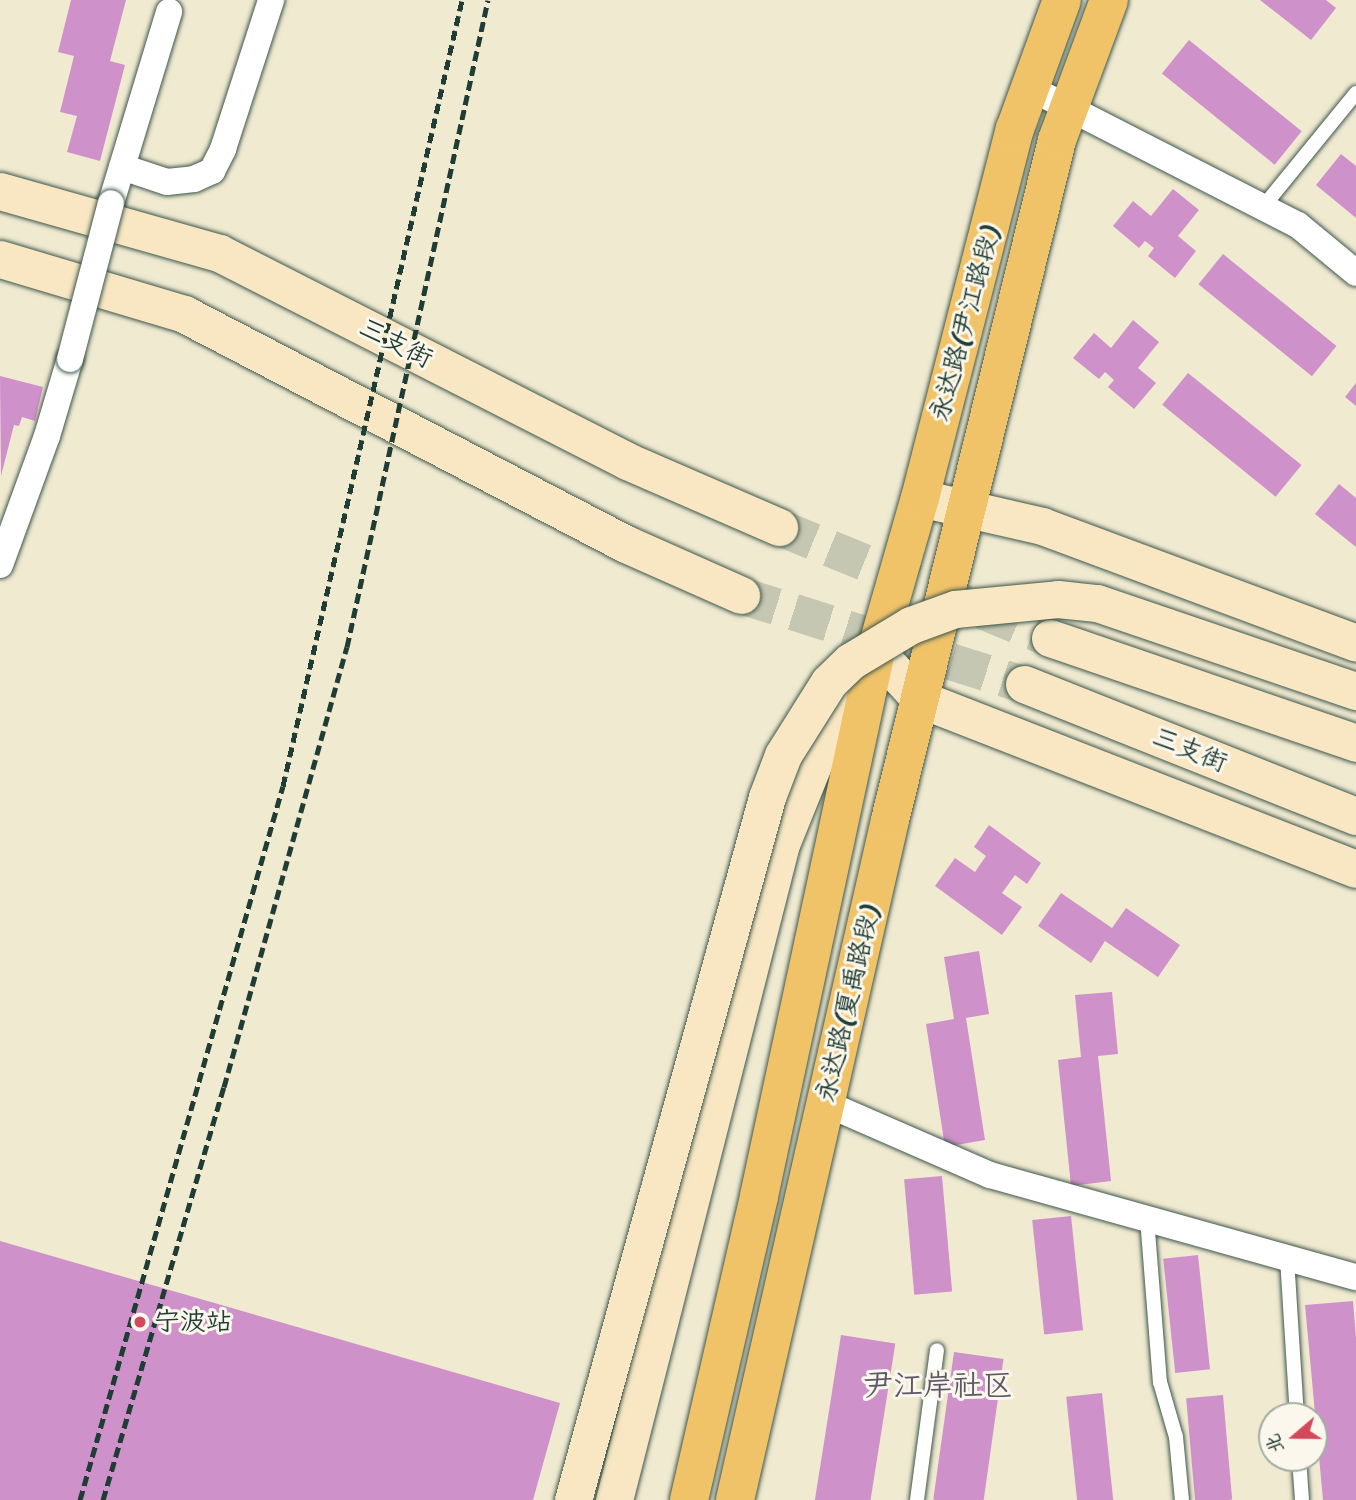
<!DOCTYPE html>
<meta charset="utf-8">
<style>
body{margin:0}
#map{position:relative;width:1356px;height:1500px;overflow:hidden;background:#f0ead1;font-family:Sriracha,"LXGW WenKai TC",sans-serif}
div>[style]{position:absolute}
.building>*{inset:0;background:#cf91ca;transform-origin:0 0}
.secondary-tunnel>*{height:37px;margin-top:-18.5px;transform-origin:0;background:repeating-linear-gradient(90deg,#c6c7b2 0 37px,transparent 0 55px)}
.roads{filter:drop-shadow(0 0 2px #3e574c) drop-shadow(0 0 2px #3e574c)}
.lane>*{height:14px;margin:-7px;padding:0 7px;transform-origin:7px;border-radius:7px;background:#fff}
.street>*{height:26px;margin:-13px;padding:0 13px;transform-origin:13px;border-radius:13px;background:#fff}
.secondary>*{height:37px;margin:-18.5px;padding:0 18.5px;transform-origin:18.5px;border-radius:18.5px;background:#f9e7c3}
.primary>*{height:38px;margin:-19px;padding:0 19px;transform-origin:19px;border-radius:19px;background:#f1c369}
.rail>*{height:5px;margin-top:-2.5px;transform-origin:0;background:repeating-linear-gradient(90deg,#1f3d34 0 10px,transparent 0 15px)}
.bridges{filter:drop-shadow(0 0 2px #3e574c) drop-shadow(0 0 2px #3e574c)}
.street-bridge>*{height:26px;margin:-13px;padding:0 13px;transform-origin:13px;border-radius:13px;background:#fff}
.secondary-bridge>*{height:37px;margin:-18.5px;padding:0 18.5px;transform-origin:18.5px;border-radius:18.5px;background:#f9e7c3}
.dots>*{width:19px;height:19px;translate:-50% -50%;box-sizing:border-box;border:4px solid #fbf7ec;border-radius:50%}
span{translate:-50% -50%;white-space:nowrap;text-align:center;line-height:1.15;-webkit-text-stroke:6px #fbf7ec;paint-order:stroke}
.street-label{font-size:26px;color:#1f3d34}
.poi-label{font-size:26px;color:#1f3d34}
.left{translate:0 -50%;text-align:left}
.quarter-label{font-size:30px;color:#5d5a68}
.north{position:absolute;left:1258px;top:1402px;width:70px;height:70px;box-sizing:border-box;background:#fbf7ec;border:2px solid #a3ada2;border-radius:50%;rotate:250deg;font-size:19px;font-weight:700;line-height:28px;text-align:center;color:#1f3d34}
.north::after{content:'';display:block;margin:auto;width:24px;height:32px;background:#d1495b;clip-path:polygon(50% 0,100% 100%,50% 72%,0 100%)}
</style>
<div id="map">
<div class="building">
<i style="clip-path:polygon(71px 0,126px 0,110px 61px,125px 65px,100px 161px,67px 152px,77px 116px,60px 112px,74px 56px,58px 52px)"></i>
<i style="clip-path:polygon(1260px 0,1326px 0,1336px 8px,1311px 40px)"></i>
<i style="left:1189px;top:40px;width:145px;height:43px;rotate:39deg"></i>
<i style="clip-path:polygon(1341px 154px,1356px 166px,1356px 218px,1316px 185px)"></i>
<i style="clip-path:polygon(1173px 189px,1199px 210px,1178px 236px,1196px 251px,1175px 278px,1148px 256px,1154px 248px,1145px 241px,1139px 248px,1113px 226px,1133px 201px,1151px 216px)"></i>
<i style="left:1223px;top:254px;width:146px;height:39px;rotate:39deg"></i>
<i style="clip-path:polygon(1133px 320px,1159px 342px,1138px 368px,1156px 383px,1134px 409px,1108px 387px,1114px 380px,1105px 372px,1099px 379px,1073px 358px,1094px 333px,1111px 348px)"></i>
<i style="left:1188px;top:373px;width:146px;height:41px;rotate:39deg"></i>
<i style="clip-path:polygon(0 376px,43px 387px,35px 421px,22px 417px,19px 426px,14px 425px,1px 476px)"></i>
<i style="clip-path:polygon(1356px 383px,1356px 406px,1345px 397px)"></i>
<i style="clip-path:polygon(1339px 484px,1356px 498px,1356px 547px,1315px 514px)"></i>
<i style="clip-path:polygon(989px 825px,1041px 863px,1027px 884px,1015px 875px,1002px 893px,1022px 907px,1002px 935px,935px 886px,955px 858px,975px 872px,986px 856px,974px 847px)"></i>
<i style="clip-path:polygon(1061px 893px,1112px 928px,1126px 908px,1180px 945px,1158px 977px,1105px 941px,1091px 963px,1038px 926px)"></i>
<i style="clip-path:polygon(979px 951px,989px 1014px,966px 1018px,985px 1140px,945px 1147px,926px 1024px,954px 1019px,944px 957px)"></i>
<i style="clip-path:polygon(1112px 992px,1118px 1054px,1098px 1056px,1111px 1181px,1071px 1186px,1058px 1060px,1081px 1057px,1075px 995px)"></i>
<i style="left:942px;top:1176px;width:116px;height:38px;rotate:85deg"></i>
<i style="left:1071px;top:1216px;width:115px;height:39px;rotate:84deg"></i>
<i style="clip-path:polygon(0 1241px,560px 1403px,533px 1500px,0 1500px)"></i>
<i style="left:1198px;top:1255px;width:115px;height:35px;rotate:84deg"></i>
<i style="clip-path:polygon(1353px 1301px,1356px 1338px,1356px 1500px,1323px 1500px,1305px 1305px)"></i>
<i style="left:841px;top:1335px;width:55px;height:167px;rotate:9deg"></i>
<i style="left:954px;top:1352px;width:50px;height:149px;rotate:8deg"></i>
<i style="left:1102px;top:1393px;width:108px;height:36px;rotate:84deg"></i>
<i style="left:1223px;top:1395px;width:105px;height:37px;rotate:85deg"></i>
</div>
<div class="secondary-tunnel">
<i style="left:779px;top:527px;width:293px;rotate:22.3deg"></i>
<i style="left:741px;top:595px;width:297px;rotate:17.5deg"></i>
</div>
<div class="roads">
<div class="lane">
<i style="left:1263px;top:207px;width:147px;rotate:-50.8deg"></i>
<i style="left:1147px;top:1218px;width:165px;rotate:85.5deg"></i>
<i style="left:1160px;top:1382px;width:57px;rotate:73.8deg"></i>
<i style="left:1176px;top:1437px;width:63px;rotate:84.6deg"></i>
<i style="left:1287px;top:1258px;width:158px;rotate:86.4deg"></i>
<i style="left:1299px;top:1458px;width:42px;rotate:85.9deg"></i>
<i style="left:917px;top:1500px;width:151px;rotate:-82.4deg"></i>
</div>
<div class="street">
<i style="left:1030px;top:88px;width:301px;rotate:27.1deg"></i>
<i style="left:1298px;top:225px;width:75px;rotate:39.6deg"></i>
<i style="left:122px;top:167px;width:47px;rotate:18.4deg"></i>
<i style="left:167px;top:182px;width:27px;rotate:-6deg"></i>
<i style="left:194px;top:179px;width:20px;rotate:-24deg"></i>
<i style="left:212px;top:171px;width:25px;rotate:-63deg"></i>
<i style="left:223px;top:149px;width:157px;rotate:-72.1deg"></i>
<i style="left:111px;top:203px;width:200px;rotate:-73.1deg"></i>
<i style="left:0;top:565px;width:137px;rotate:-70deg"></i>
<i style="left:47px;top:436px;width:80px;rotate:-73.4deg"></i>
<i style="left:825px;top:1103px;width:180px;rotate:23.6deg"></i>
<i style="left:990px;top:1175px;width:380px;rotate:15.6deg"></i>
</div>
<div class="secondary">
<i style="left:0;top:191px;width:228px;rotate:15.8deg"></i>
<i style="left:219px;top:253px;width:458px;rotate:27deg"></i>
<i style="left:627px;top:461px;width:166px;rotate:23.5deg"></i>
<i style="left:0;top:259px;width:192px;rotate:16.6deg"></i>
<i style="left:184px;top:314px;width:498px;rotate:27.5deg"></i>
<i style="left:626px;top:544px;width:126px;rotate:23.9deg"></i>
<i style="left:920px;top:498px;width:125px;rotate:12.9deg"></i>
<i style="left:1042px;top:526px;width:335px;rotate:20.4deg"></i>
<i style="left:1050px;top:638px;width:324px;rotate:18.9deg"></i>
<i style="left:1024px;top:684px;width:357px;rotate:21.7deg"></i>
<i style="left:614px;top:1500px;width:677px;rotate:-75.72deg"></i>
<i style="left:781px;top:844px;width:96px;rotate:-68deg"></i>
<i style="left:817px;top:755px;width:65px;rotate:-63.4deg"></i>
<i style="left:846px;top:697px;width:55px;rotate:-56.9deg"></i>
<i style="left:876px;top:651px;width:65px;rotate:47.5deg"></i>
<i style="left:920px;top:699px;width:468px;rotate:21.3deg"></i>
</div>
<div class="primary">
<i style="left:689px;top:1500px;width:312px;rotate:-77deg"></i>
<i style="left:759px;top:1196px;width:557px;rotate:-77.88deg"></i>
<i style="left:876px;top:651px;width:159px;rotate:-74deg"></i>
<i style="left:920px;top:498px;width:381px;rotate:-75.6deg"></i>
<i style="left:1015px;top:129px;width:137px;rotate:-70deg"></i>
<i style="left:735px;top:1500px;width:697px;rotate:-77.16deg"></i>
<i style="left:890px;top:820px;width:700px;rotate:-76.2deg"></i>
<i style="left:1057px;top:140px;width:149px;rotate:-69.6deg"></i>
</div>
</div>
<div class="rail">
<i style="left:80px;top:1500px;width:742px;rotate:-74.13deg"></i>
<i style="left:283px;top:786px;width:806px;rotate:-77.17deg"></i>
<i style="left:103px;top:1500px;width:430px;rotate:-73.7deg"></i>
<i style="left:224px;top:1087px;width:457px;rotate:-74.4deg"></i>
<i style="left:347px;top:647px;width:662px;rotate:-77.71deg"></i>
</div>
<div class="bridges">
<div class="street-bridge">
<i style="left:70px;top:359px;width:161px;rotate:-75.3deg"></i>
</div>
<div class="secondary-bridge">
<i style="left:573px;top:1500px;width:729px;rotate:-74.57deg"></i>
<i style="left:767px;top:797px;width:45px;rotate:-69.1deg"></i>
<i style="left:783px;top:755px;width:86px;rotate:-57.8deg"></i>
<i style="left:829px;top:682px;width:30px;rotate:-44deg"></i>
<i style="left:851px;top:661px;width:70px;rotate:-31deg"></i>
<i style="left:911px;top:625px;width:47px;rotate:-20deg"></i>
<i style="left:955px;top:609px;width:103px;rotate:-5.5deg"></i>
<i style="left:1058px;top:599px;width:39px;rotate:6deg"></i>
<i style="left:1097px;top:603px;width:274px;rotate:18.8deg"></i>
</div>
</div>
<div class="dots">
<i style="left:140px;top:1322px;background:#d1495b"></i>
</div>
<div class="street-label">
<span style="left:965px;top:324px;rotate:-75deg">永达路(尹江路段)</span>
<span style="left:396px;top:343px;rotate:27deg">三支街</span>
<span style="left:1190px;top:750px;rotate:22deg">三支街</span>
<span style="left:848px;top:1004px;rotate:-77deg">永达路(夏禹路段)</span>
</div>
<div class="poi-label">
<span class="left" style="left:154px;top:1322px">宁波站</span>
</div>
<div class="quarter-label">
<span style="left:938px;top:1385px">尹江岸社区</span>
</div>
<div class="north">北</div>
</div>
